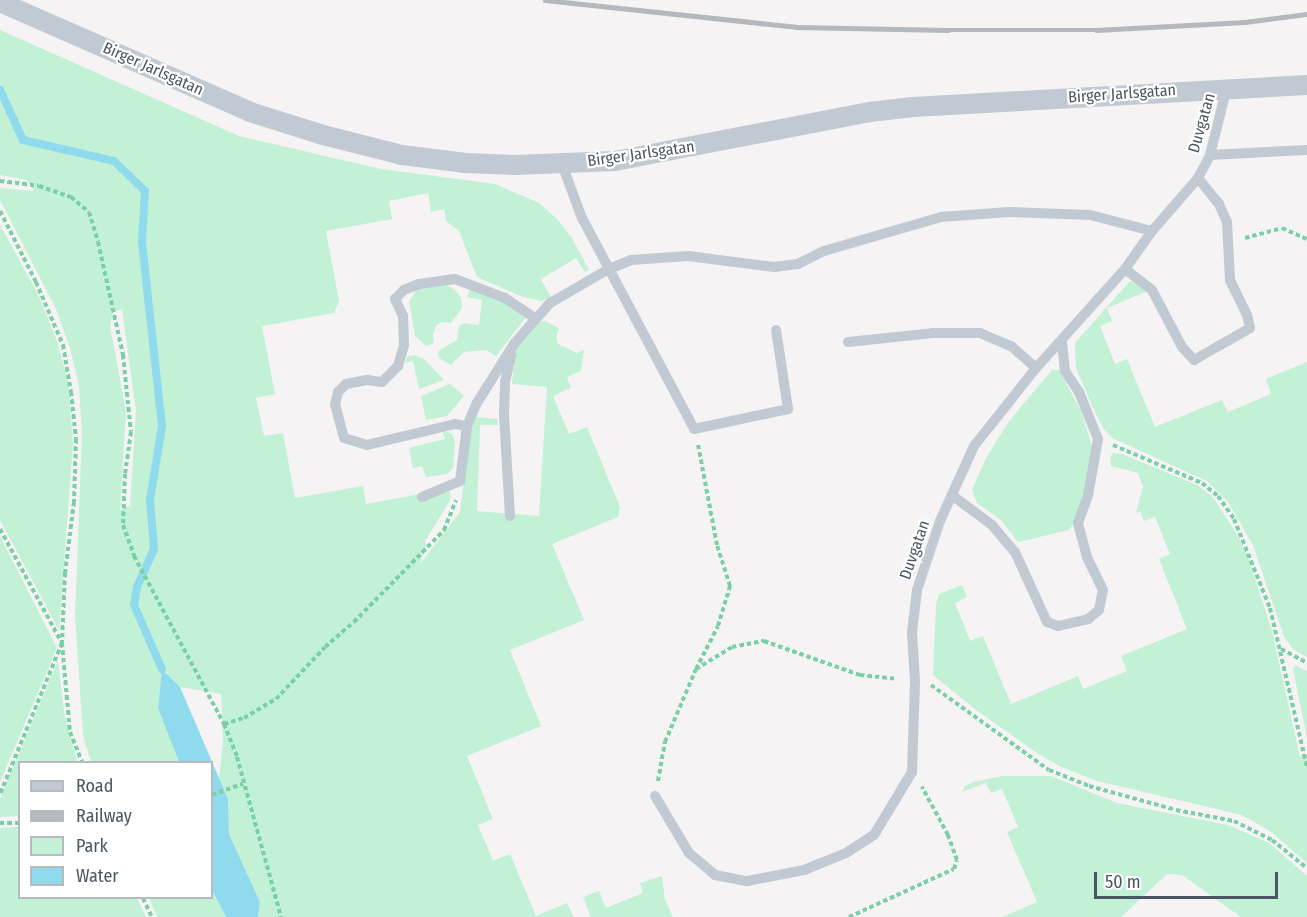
<!DOCTYPE html>
<style>
body{margin:0}
#map{position:relative;width:1307px;height:917px;overflow:hidden;background:#f5f3f3;font-family:"Fira Sans Condensed",sans-serif}
div>[style]{position:absolute}
.green>*{inset:0;background:#c3f1d5}
.water>*{inset:0;background:#90daee}
.stream>*{height:8px;margin:-4px;padding:0 4px;transform-origin:4px;border-radius:4px;background:#90daee}
.path>*{height:4px;margin-top:-2px;transform-origin:0;background:repeating-linear-gradient(90deg,#7ad0a6 0 4.5px,transparent 0 7.5px)}
.lane>*{height:10px;margin:-5px;padding:0 5px;transform-origin:5px;border-radius:5px;background:#c1cad2}
.street>*{height:20px;margin:-10px;padding:0 10px;transform-origin:10px;border-radius:10px;background:#c1cad2}
.rail>*{height:4.5px;margin:-2.25px;padding:0 2.25px;transform-origin:2.25px;border-radius:2.25px;background:#b5b8bd}
span{translate:-50% -50%;white-space:nowrap;text-align:center;line-height:1.15;-webkit-text-stroke:4.5px #fff;paint-order:stroke}
.street-label{font-size:16px;color:#4a5661}
.legend{position:absolute;left:18px;top:761px;width:195px;height:138px;box-sizing:border-box;background:#fff;border:2px solid #b7bbc0;margin:0;padding:8px 10px;list-style:none;font-size:18px;color:#4a5661}
.legend li{display:flex;align-items:center;gap:12px;height:30px}
.legend b{width:30px;border:2px solid #b7bbc0}
.scale{position:absolute;left:1094px;top:872px;width:184px;height:27px;box-sizing:border-box;border:3px solid #4a5661;border-top:0;padding-left:8px;font-size:18px;line-height:21px;white-space:nowrap;color:#4a5661;-webkit-text-stroke:4px #fff;paint-order:stroke}
</style>
<div id="map">
<div class="green">
<i style="clip-path:polygon(evenodd,0 30px,239px 136px,381px 169px,495px 184px,539px 203px,557px 219px,572px 238px,589px 270px,585px 272px,576px 258px,541px 279px,551px 297px,541px 301px,520px 296px,477px 277px,459px 231px,446px 221px,444px 209px,431px 212px,428px 193px,389px 201px,392px 219px,326px 231px,339px 301px,334px 313px,262px 326px,275px 394px,256px 398px,264px 436px,283px 433px,295px 498px,363px 486px,366px 504px,447px 489px,451px 494px,449px 502px,425px 541px,426px 545px,420px 564px,460px 512px,471px 422px,475px 417px,498px 419px,498px 425px,480px 425px,477px 511px,539px 516px,547px 387px,512px 384px,516px 349px,537px 323px,545px 321px,559px 328px,556px 337px,558px 344px,577px 353px,584px 350px,581px 371px,567px 377px,571px 388px,553px 396px,569px 434px,587px 427px,620px 507px,618px 517px,552px 544px,584px 620px,510px 650px,541px 726px,467px 756px,493px 819px,478px 825px,493px 861px,510px 854px,536px 916px,567px 903px,574px 917px,258px 917px,260px 902px,229px 834px,228px 800px,219px 778px,223px 742px,221px 694px,180px 687px,163px 669px,158px 708px,179px 762px,91px 762px,83px 735px,75px 616px,82px 433px,79px 386px,70px 348px,56px 309px,0 200px,0 188px,34px 191px,27px 180px,0 175px,0 30px,122px 309px,136px 411px,130px 506px,120px 510px,126px 411px,110px 326px,113px 312px,122px 309px)"></i>
<i style="clip-path:polygon(0 225px,38px 294px,57px 341px,68px 381px,73px 444px,59px 630px,0 520px)"></i>
<i style="clip-path:polygon(1134px 281px,1144px 285px,1145px 292px,1107px 308px,1112px 321px,1100px 326px,1115px 364px,1127px 359px,1155px 427px,1222px 400px,1228px 412px,1271px 394px,1266px 379px,1307px 362px,1307px 657px,1294px 650px,1284px 637px,1253px 545px,1228px 502px,1207px 481px,1112px 438px,1103px 428px,1093px 408px,1076px 368px,1075px 343px,1129px 282px)"></i>
<i style="clip-path:polygon(445px 284px,455px 290px,461px 298px,462px 308px,451px 323px,441px 322px,436px 326px,433px 334px,434px 343px,426px 346px,415px 336px,409px 301px,420px 285px)"></i>
<i style="clip-path:polygon(473px 289px,489px 293px,526px 317px,496px 356px,486px 350px,464px 352px,451px 365px,439px 358px,438px 351px,457px 340px,459px 326px,464px 323px,479px 325px,482px 300px,467px 297px,469px 291px)"></i>
<i style="clip-path:polygon(415px 355px,424px 359px,444px 380px,419px 389px,413px 361px,404px 363px,408px 356px)"></i>
<i style="clip-path:polygon(1052px 370px,1059px 370px,1081px 411px,1092px 446px,1090px 466px,1076px 520px,1069px 530px,1018px 542px,1001px 520px,977px 503px,972px 490px,986px 458px,1010px 420px)"></i>
<i style="clip-path:polygon(450px 384px,464px 396px,447px 416px,426px 420px,421px 396px)"></i>
<i style="clip-path:polygon(442px 430px,452px 434px,455px 442px,453px 468px,447px 474px,426px 477px,422px 466px,413px 468px,409px 448px,445px 439px)"></i>
<i style="clip-path:polygon(1113px 453px,1122px 454px,1197px 485px,1213px 497px,1238px 536px,1249px 560px,1272px 631px,1300px 757px,1307px 754px,1307px 863px,1270px 831px,1242px 815px,1097px 781px,1059px 766px,1037px 753px,976px 710px,933px 675px,936px 605px,939px 594px,962px 585px,967px 597px,955px 603px,970px 641px,983px 636px,1011px 704px,1078px 676px,1083px 689px,1127px 671px,1121px 656px,1187px 629px,1159px 559px,1170px 554px,1155px 517px,1144px 521px,1140px 511px,1136px 513px,1143px 487px,1138px 473px,1111px 466px,1110px 457px)"></i>
<i style="clip-path:polygon(0 536px,57px 648px,0 782px)"></i>
<i style="clip-path:polygon(58px 660px,64px 712px,77px 762px,20px 762px,19px 816px,0 817px,0 799px)"></i>
<i style="clip-path:polygon(1295px 665px,1307px 671px,1307px 738px,1293px 669px)"></i>
<i style="clip-path:polygon(1003px 776px,1051px 776px,1117px 803px,1228px 825px,1269px 843px,1307px 876px,1307px 917px,1241px 917px,1182px 875px,1167px 874px,1121px 917px,1002px 917px,1037px 902px,1007px 832px,1018px 827px,1002px 789px,991px 793px,986px 783px,962px 792px,965px 786px,973px 782px)"></i>
<i style="clip-path:polygon(19px 827px,20px 898px,137px 898px,146px 917px,0 917px,0 828px)"></i>
<i style="clip-path:polygon(662px 876px,665px 900px,673px 917px,591px 917px,583px 897px,599px 891px,606px 908px,643px 893px,640px 883px)"></i>
<i style="clip-path:polygon(212px 890px,226px 917px,157px 917px,149px 898px,212px 898px)"></i>
</div>
<div class="water">
<i style="clip-path:polygon(162px 669px,180px 687px,228px 799px,229px 834px,260px 902px,258px 917px,226px 917px,212px 890px,212px 762px,179px 762px,158px 708px)"></i>
</div>
<div class="stream">
<i style="left:0;top:90px;width:55px;rotate:65.3deg"></i>
<i style="left:23px;top:140px;width:93px;rotate:13deg"></i>
<i style="left:114px;top:161px;width:43px;rotate:44.1deg"></i>
<i style="left:145px;top:191px;width:51px;rotate:93.4deg"></i>
<i style="left:142px;top:242px;width:185px;rotate:83.8deg"></i>
<i style="left:162px;top:426px;width:75px;rotate:99.2deg"></i>
<i style="left:150px;top:500px;width:49px;rotate:85.3deg"></i>
<i style="left:154px;top:549px;width:42px;rotate:114.1deg"></i>
<i style="left:137px;top:587px;width:18px;rotate:99deg"></i>
<i style="left:134px;top:605px;width:70px;rotate:66.4deg"></i>
</div>
<div class="path">
<i style="left:0;top:181px;width:39px;rotate:7deg"></i>
<i style="left:39px;top:186px;width:34px;rotate:19deg"></i>
<i style="left:71px;top:197px;width:23px;rotate:40deg"></i>
<i style="left:89px;top:212px;width:31px;rotate:73deg"></i>
<i style="left:98px;top:242px;width:116px;rotate:77.5deg"></i>
<i style="left:123px;top:355px;width:77px;rotate:84.1deg"></i>
<i style="left:131px;top:432px;width:42px;rotate:98.1deg"></i>
<i style="left:125px;top:474px;width:51px;rotate:92.2deg"></i>
<i style="left:123px;top:525px;width:33px;rotate:70deg"></i>
<i style="left:134px;top:556px;width:191px;rotate:61.8deg"></i>
<i style="left:224px;top:724px;width:35px;rotate:68deg"></i>
<i style="left:237px;top:757px;width:166px;rotate:74.6deg"></i>
<i style="left:0;top:211px;width:80px;rotate:63.1deg"></i>
<i style="left:36px;top:282px;width:69px;rotate:66.8deg"></i>
<i style="left:63px;top:345px;width:48px;rotate:80.3deg"></i>
<i style="left:71px;top:392px;width:47px;rotate:83.9deg"></i>
<i style="left:76px;top:439px;width:63px;rotate:91.8deg"></i>
<i style="left:74px;top:502px;width:72px;rotate:97.2deg"></i>
<i style="left:65px;top:573px;width:70px;rotate:92.5deg"></i>
<i style="left:62px;top:643px;width:89px;rotate:84.9deg"></i>
<i style="left:70px;top:732px;width:32px;rotate:68deg"></i>
<i style="left:1245px;top:238px;width:38px;rotate:-15deg"></i>
<i style="left:1282px;top:228px;width:27px;rotate:24deg"></i>
<i style="left:1113px;top:445px;width:97px;rotate:23.1deg"></i>
<i style="left:1202px;top:483px;width:21px;rotate:39deg"></i>
<i style="left:1218px;top:496px;width:28px;rotate:55deg"></i>
<i style="left:1234px;top:519px;width:96px;rotate:68deg"></i>
<i style="left:1270px;top:608px;width:163px;rotate:76.9deg"></i>
<i style="left:0;top:529px;width:130px;rotate:61.5deg"></i>
<i style="left:62px;top:643px;width:163px;rotate:112.3deg"></i>
<i style="left:1281px;top:649px;width:30px;rotate:28deg"></i>
<i style="left:696px;top:669px;width:42px;rotate:-31.4deg"></i>
<i style="left:732px;top:647px;width:33px;rotate:-11deg"></i>
<i style="left:764px;top:641px;width:102px;rotate:19.5deg"></i>
<i style="left:860px;top:675px;width:37px;rotate:6deg"></i>
<i style="left:931px;top:685px;width:145px;rotate:35.8deg"></i>
<i style="left:1049px;top:770px;width:43px;rotate:21.8deg"></i>
<i style="left:1089px;top:786px;width:90px;rotate:15.4deg"></i>
<i style="left:1176px;top:810px;width:59px;rotate:10.7deg"></i>
<i style="left:1234px;top:821px;width:42px;rotate:26.6deg"></i>
<i style="left:1272px;top:840px;width:45px;rotate:38.7deg"></i>
<i style="left:224px;top:724px;width:21px;rotate:-17deg"></i>
<i style="left:244px;top:718px;width:37px;rotate:-31deg"></i>
<i style="left:276px;top:699px;width:71px;rotate:-46.7deg"></i>
<i style="left:325px;top:647px;width:38px;rotate:-41deg"></i>
<i style="left:354px;top:622px;width:129px;rotate:-45.6deg"></i>
<i style="left:444px;top:530px;width:32px;rotate:-68deg"></i>
<i style="left:658px;top:781px;width:40px;rotate:-80deg"></i>
<i style="left:665px;top:742px;width:79px;rotate:-67deg"></i>
<i style="left:696px;top:669px;width:48px;rotate:-62.9deg"></i>
<i style="left:718px;top:626px;width:42px;rotate:-73.3deg"></i>
<i style="left:730px;top:586px;width:43px;rotate:-107.6deg"></i>
<i style="left:717px;top:545px;width:103px;rotate:-100.7deg"></i>
<i style="left:212px;top:795px;width:33px;rotate:-20deg"></i>
<i style="left:0;top:823px;width:20px"></i>
<i style="left:143px;top:898px;width:21px;rotate:65deg"></i>
<i style="left:849px;top:917px;width:115px;rotate:-24.6deg"></i>
<i style="left:954px;top:869px;width:9px;rotate:-72deg"></i>
<i style="left:957px;top:860px;width:27px;rotate:-110deg"></i>
<i style="left:948px;top:835px;width:55px;rotate:-118.4deg"></i>
</div>
<div class="lane">
<i style="left:1210px;top:155px;width:97px;rotate:-3deg"></i>
<i style="left:562px;top:164px;width:58px;rotate:69.7deg"></i>
<i style="left:582px;top:218px;width:239px;rotate:62deg"></i>
<i style="left:694px;top:429px;width:96px;rotate:-12deg"></i>
<i style="left:788px;top:409px;width:80px;rotate:-98.6deg"></i>
<i style="left:1125px;top:269px;width:34px;rotate:38deg"></i>
<i style="left:1152px;top:290px;width:64px;rotate:62.2deg"></i>
<i style="left:1182px;top:347px;width:18px;rotate:47deg"></i>
<i style="left:1194px;top:360px;width:64px;rotate:-29.7deg"></i>
<i style="left:1250px;top:328px;width:13px;rotate:-103deg"></i>
<i style="left:1247px;top:315px;width:39px;rotate:-116deg"></i>
<i style="left:1230px;top:280px;width:58px;rotate:-93deg"></i>
<i style="left:1227px;top:222px;width:20px;rotate:-114deg"></i>
<i style="left:1219px;top:204px;width:33px;rotate:-129deg"></i>
<i style="left:848px;top:342px;width:85px;rotate:-6deg"></i>
<i style="left:933px;top:333px;width:47px"></i>
<i style="left:980px;top:333px;width:34px;rotate:23deg"></i>
<i style="left:1011px;top:346px;width:33px;rotate:41deg"></i>
<i style="left:467px;top:426px;width:12px;rotate:-171deg"></i>
<i style="left:455px;top:424px;width:90px;rotate:166.6deg"></i>
<i style="left:367px;top:445px;width:24px;rotate:-163deg"></i>
<i style="left:344px;top:438px;width:34px;rotate:-105deg"></i>
<i style="left:335px;top:405px;width:13px;rotate:-77deg"></i>
<i style="left:338px;top:392px;width:11px;rotate:-45deg"></i>
<i style="left:346px;top:384px;width:21px;rotate:-11deg"></i>
<i style="left:367px;top:380px;width:15px;rotate:8deg"></i>
<i style="left:382px;top:382px;width:23px;rotate:-45deg"></i>
<i style="left:398px;top:366px;width:22px;rotate:-74deg"></i>
<i style="left:404px;top:345px;width:29px;rotate:-92deg"></i>
<i style="left:403px;top:316px;width:19px;rotate:-115deg"></i>
<i style="left:395px;top:299px;width:13px;rotate:-45deg"></i>
<i style="left:404px;top:290px;width:16px;rotate:-22deg"></i>
<i style="left:419px;top:284px;width:36px;rotate:-8deg"></i>
<i style="left:455px;top:279px;width:53px;rotate:20.8deg"></i>
<i style="left:505px;top:298px;width:37px;rotate:34deg"></i>
<i style="left:953px;top:496px;width:49px;rotate:36.6deg"></i>
<i style="left:992px;top:525px;width:35px;rotate:50deg"></i>
<i style="left:1015px;top:552px;width:77px;rotate:65.4deg"></i>
<i style="left:1047px;top:622px;width:12px;rotate:20deg"></i>
<i style="left:1058px;top:626px;width:31px;rotate:-13deg"></i>
<i style="left:1088px;top:619px;width:14px;rotate:-39deg"></i>
<i style="left:1099px;top:610px;width:20px;rotate:-79deg"></i>
<i style="left:1103px;top:590px;width:37px;rotate:-116deg"></i>
<i style="left:1087px;top:557px;width:35px;rotate:-105deg"></i>
<i style="left:1078px;top:523px;width:30px;rotate:-70deg"></i>
<i style="left:1088px;top:495px;width:57px;rotate:-79.9deg"></i>
<i style="left:1098px;top:439px;width:51px;rotate:-112deg"></i>
<i style="left:1079px;top:392px;width:25px;rotate:-124deg"></i>
<i style="left:1065px;top:371px;width:31px;rotate:-96deg"></i>
<i style="left:422px;top:497px;width:41px;rotate:-22.8deg"></i>
<i style="left:460px;top:481px;width:55px;rotate:-82.7deg"></i>
<i style="left:467px;top:426px;width:25px;rotate:-67deg"></i>
<i style="left:477px;top:403px;width:70px;rotate:-57.9deg"></i>
<i style="left:514px;top:344px;width:33px;rotate:-49deg"></i>
<i style="left:536px;top:319px;width:21px;rotate:-49deg"></i>
<i style="left:550px;top:303px;width:68px;rotate:-30deg"></i>
<i style="left:609px;top:269px;width:24px;rotate:-22deg"></i>
<i style="left:631px;top:260px;width:57px;rotate:-4deg"></i>
<i style="left:688px;top:256px;width:87px;rotate:7.3deg"></i>
<i style="left:774px;top:267px;width:24px;rotate:-7deg"></i>
<i style="left:798px;top:264px;width:29px;rotate:-27deg"></i>
<i style="left:824px;top:251px;width:122px;rotate:-16.2deg"></i>
<i style="left:941px;top:217px;width:68px;rotate:-4.2deg"></i>
<i style="left:1009px;top:212px;width:81px;rotate:2.1deg"></i>
<i style="left:1090px;top:215px;width:64px;rotate:14.5deg"></i>
<i style="left:510px;top:516px;width:102px;rotate:-93.4deg"></i>
<i style="left:504px;top:414px;width:32px;rotate:-88deg"></i>
<i style="left:505px;top:382px;width:28px;rotate:-77deg"></i>
<i style="left:655px;top:796px;width:66px;rotate:59.2deg"></i>
<i style="left:689px;top:853px;width:34px;rotate:40deg"></i>
<i style="left:715px;top:875px;width:33px;rotate:11deg"></i>
<i style="left:747px;top:881px;width:58px;rotate:-10.9deg"></i>
<i style="left:804px;top:870px;width:45px;rotate:-22deg"></i>
<i style="left:846px;top:853px;width:33px;rotate:-33deg"></i>
<i style="left:874px;top:835px;width:74px;rotate:-58.9deg"></i>
<i style="left:912px;top:772px;width:91px;rotate:-88.1deg"></i>
<i style="left:915px;top:681px;width:49px;rotate:-93.5deg"></i>
<i style="left:912px;top:632px;width:42px;rotate:-83.2deg"></i>
<i style="left:917px;top:590px;width:73px;rotate:-71.6deg"></i>
<i style="left:940px;top:521px;width:82px;rotate:-65.6deg"></i>
<i style="left:974px;top:446px;width:100px;rotate:-51.5deg"></i>
<i style="left:1036px;top:368px;width:133px;rotate:-48deg"></i>
<i style="left:1125px;top:269px;width:47px;rotate:-54.6deg"></i>
<i style="left:1152px;top:231px;width:70px;rotate:-49deg"></i>
<i style="left:1198px;top:178px;width:26px;rotate:-62deg"></i>
<i style="left:1210px;top:155px;width:70px;rotate:-76deg"></i>
</div>
<div class="street">
<i style="left:0;top:2px;width:273px;rotate:23.7deg"></i>
<i style="left:250px;top:112px;width:77px;rotate:17.5deg"></i>
<i style="left:323px;top:135px;width:81px;rotate:14.2deg"></i>
<i style="left:402px;top:155px;width:64px;rotate:7.2deg"></i>
<i style="left:465px;top:163px;width:50px;rotate:2.3deg"></i>
<i style="left:515px;top:165px;width:100px;rotate:-2.3deg"></i>
<i style="left:615px;top:161px;width:260px;rotate:-10.9deg"></i>
<i style="left:870px;top:112px;width:43px;rotate:-6.6deg"></i>
<i style="left:913px;top:107px;width:395px;rotate:-3.2deg"></i>
</div>
<div class="rail">
<i style="left:545px;top:0;width:252px;rotate:6.1deg"></i>
<i style="left:796px;top:27px;width:152px;rotate:1.1deg"></i>
<i style="left:948px;top:30px;width:148px"></i>
<i style="left:1096px;top:30px;width:149px;rotate:-3.1deg"></i>
<i style="left:1245px;top:22px;width:63px;rotate:-7.4deg"></i>
</div>
<div class="street-label">
<span style="left:153px;top:69px;rotate:24deg">Birger Jarlsgatan</span>
<span style="left:1122px;top:94px;rotate:-4deg">Birger Jarlsgatan</span>
<span style="left:1202px;top:123px;rotate:-74deg">Duvgatan</span>
<span style="left:641px;top:154px;rotate:-8deg">Birger Jarlsgatan</span>
<span style="left:915px;top:550px;rotate:-71deg">Duvgatan</span>
</div>
<ul class="legend">
<li><b style="height:8px;background:#c1cad2"></b>Road</li>
<li><b style="height:8px;background:#b5b8bd"></b>Railway</li>
<li><b style="height:16px;background:#c3f1d5"></b>Park</li>
<li><b style="height:16px;background:#90daee"></b>Water</li>
</ul>
<div class="scale">50 m</div>
</div>
